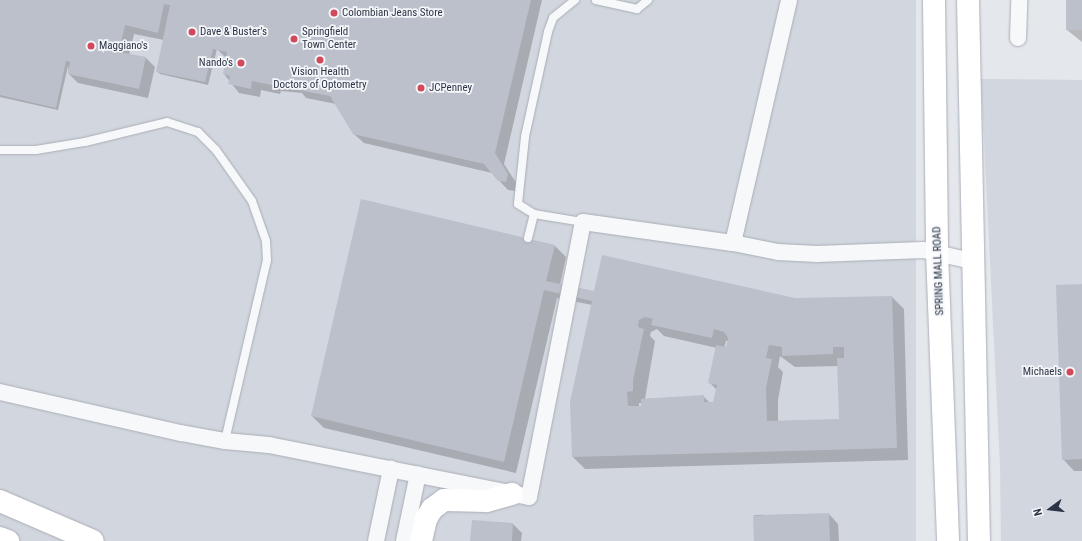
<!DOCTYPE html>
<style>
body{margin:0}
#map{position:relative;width:1082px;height:541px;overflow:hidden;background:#e4e7ec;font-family:"Roboto Condensed",sans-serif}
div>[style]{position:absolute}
.built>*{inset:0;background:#d2d6de;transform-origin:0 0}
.shadow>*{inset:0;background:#0003}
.building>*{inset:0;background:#bbc0ca;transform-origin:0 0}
.roads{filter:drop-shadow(0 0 1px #a9aeb7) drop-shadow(0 0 1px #a9aeb7)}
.service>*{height:8px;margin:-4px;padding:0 4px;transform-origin:4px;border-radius:4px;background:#f7f8fa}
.minor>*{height:16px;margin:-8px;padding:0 8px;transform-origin:8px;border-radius:8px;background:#f7f8fa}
.secondary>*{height:22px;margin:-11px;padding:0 11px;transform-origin:11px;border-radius:11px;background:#fff}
.dots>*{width:11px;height:11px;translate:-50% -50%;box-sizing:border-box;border:2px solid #f4f6f9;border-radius:50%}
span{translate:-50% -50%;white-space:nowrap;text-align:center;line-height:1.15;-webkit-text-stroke:3.5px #f4f6f9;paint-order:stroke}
.poi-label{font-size:11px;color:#2b3445}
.left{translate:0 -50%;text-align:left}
.right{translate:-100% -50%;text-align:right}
.street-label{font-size:11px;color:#2b3445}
.north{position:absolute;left:1030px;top:489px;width:40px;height:40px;-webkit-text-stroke:3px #f4f6f9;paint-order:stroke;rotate:255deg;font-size:11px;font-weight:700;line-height:16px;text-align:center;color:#2b3445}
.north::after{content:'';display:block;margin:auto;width:14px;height:18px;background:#2b3445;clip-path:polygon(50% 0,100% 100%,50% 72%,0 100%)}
</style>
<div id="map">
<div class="built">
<i style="left:0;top:0;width:916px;height:541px"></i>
<i style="clip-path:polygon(981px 79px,1082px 80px,1082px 541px,1001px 541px,1000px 466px)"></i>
</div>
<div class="shadow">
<i style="clip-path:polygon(0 0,542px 0,504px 164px,517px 184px,515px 191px,508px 190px,492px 173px,364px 143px,354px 134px,336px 104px,306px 98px,302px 93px,281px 91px,280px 94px,261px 90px,260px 97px,239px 93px,224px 74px,226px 58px,217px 49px,208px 85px,160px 74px,157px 71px,164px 40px,134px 34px,129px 55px,146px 58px,155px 67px,148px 98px,78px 83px,69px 74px,68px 66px,58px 110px,0 97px)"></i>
<i style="clip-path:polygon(1067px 0,1082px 0,1082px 42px,1067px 30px)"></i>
<i style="clip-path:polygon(evenodd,554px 245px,566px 257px,560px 285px,594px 292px,795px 299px,892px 297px,904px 309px,908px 460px,585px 469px,573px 457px,592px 305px,557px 298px,516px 473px,324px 428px,312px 416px,554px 245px,657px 329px,664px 336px,717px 348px,709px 382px,717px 390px,714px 403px,710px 403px,703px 396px,645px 399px,655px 341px,650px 336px,651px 332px,657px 329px,554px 245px,726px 341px,728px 341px,726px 348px,724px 348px,726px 341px,554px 245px,780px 356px,795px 367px,839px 366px,840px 420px,778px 421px,778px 400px,783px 372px,778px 367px,780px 356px,554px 245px,639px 403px,642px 403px,642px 407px,639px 407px,639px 403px)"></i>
<i style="clip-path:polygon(1082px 285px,1082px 471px,1074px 471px,1063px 459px)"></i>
<i style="clip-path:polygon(829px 514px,838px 524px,839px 541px,755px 541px,754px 515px)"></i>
<i style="clip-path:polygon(513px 524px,522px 533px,521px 541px,471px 541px)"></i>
</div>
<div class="building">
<i style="clip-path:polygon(0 0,531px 0,495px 153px,508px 174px,506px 182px,498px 181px,484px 164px,353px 134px,330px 96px,252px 81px,251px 89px,228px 84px,230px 76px,223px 74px,227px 52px,213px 49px,205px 82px,156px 72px,170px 5px,164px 4px,158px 33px,125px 25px,119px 52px,146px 57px,139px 89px,68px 74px,70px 62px,66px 61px,56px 108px,0 95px)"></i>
<i style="left:1066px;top:0;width:16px;height:30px"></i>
<i style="clip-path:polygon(evenodd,361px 199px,555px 245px,546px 281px,594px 291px,602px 255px,795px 298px,892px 296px,897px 448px,572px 457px,570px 402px,592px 301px,544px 290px,504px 462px,311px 416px,361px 199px,645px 317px,653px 319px,651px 325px,712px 338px,714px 329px,724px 332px,728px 338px,726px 347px,716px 345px,708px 383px,717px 385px,713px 402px,704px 402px,704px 395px,641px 399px,641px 406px,628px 406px,627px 392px,633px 391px,633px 380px,644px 329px,638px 327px,639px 320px,645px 317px,361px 199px,769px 345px,782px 347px,782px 356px,833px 354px,833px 347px,844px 347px,844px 358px,837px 358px,839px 419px,767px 421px,766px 388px,772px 359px,766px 358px,769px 345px)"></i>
<i style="clip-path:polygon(1082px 284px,1082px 459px,1062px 460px,1056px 285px)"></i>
<i style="left:829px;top:513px;width:28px;height:76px;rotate:88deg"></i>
<i style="clip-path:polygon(472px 520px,513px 523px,512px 541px,470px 541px)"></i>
</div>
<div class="roads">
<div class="service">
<i style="left:575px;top:0;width:28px;rotate:141deg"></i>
<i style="left:553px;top:18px;width:15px;rotate:110deg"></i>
<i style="left:548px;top:32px;width:107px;rotate:102.4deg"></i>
<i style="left:525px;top:137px;width:67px;rotate:96deg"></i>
<i style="left:518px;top:204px;width:19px;rotate:32deg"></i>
<i style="left:534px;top:214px;width:50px;rotate:9.3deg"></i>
<i style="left:596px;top:0;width:42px;rotate:12.4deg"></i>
<i style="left:637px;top:9px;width:14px;rotate:-39deg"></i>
<i style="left:0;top:150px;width:36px"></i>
<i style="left:36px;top:150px;width:50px;rotate:-9.3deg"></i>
<i style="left:85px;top:142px;width:84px;rotate:-13.7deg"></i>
<i style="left:167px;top:122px;width:33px;rotate:18deg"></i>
<i style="left:198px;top:132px;width:25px;rotate:45deg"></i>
<i style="left:216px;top:150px;width:62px;rotate:54.8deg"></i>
<i style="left:252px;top:201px;width:42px;rotate:70.7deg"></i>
<i style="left:266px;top:241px;width:19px;rotate:87deg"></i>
<i style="left:267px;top:260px;width:186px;rotate:103.1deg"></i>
<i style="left:528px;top:238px;width:25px;rotate:-76deg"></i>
</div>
<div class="minor">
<i style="left:1018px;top:38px;width:38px;rotate:-88deg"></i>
<i style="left:733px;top:243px;width:249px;rotate:-77deg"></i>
<i style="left:0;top:392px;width:186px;rotate:12.8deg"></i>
<i style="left:181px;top:433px;width:45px;rotate:10.3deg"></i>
<i style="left:225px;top:441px;width:44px;rotate:5.2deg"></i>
<i style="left:269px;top:445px;width:265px;rotate:11.3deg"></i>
<i style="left:529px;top:497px;width:280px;rotate:-78.9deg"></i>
<i style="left:583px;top:222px;width:151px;rotate:8deg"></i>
<i style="left:733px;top:243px;width:46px;rotate:11.3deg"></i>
<i style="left:778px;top:252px;width:39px;rotate:3deg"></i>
<i style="left:817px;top:254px;width:106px;rotate:-2.2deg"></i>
<i style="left:923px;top:250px;width:50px;rotate:12.7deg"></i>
<i style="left:376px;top:541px;width:74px;rotate:-78.2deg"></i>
<i style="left:404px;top:541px;width:68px;rotate:-78.2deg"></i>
</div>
<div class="secondary">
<i style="left:934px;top:0;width:252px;rotate:89.3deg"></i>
<i style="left:937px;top:252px;width:289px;rotate:87.8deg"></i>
<i style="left:968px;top:0;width:541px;rotate:88.84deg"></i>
<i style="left:0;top:501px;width:101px;rotate:23.3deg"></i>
<i style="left:0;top:538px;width:9px;rotate:21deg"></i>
<i style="left:421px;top:541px;width:23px;rotate:-77deg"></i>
<i style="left:426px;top:519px;width:12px;rotate:-59deg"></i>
<i style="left:432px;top:509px;width:15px;rotate:-37deg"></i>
<i style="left:444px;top:500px;width:43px;rotate:1.3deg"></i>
<i style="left:487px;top:501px;width:26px;rotate:-16deg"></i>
</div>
</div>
<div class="dots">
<i style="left:334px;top:13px;background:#d1495b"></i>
<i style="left:192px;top:32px;background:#d1495b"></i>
<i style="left:294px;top:39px;background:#d1495b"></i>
<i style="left:91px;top:46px;background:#d1495b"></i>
<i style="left:320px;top:60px;background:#d1495b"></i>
<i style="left:241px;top:63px;background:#d1495b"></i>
<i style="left:421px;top:88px;background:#d1495b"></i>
<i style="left:1070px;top:372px;background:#d1495b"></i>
</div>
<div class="poi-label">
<span class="left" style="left:342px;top:13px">Colombian Jeans Store</span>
<span class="left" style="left:200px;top:32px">Dave &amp; Buster's</span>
<span class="left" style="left:302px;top:39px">Springfield<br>Town Center</span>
<span class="left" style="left:99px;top:46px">Maggiano's</span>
<span class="right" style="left:233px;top:63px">Nando's</span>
<span style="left:320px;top:79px">Vision Health<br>Doctors of Optometry</span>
<span class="left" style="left:429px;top:88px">JCPenney</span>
<span class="right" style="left:1062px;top:372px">Michaels</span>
</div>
<div class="street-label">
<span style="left:939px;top:271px;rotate:-92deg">SPRING MALL ROAD</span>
</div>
<div class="north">N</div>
</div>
